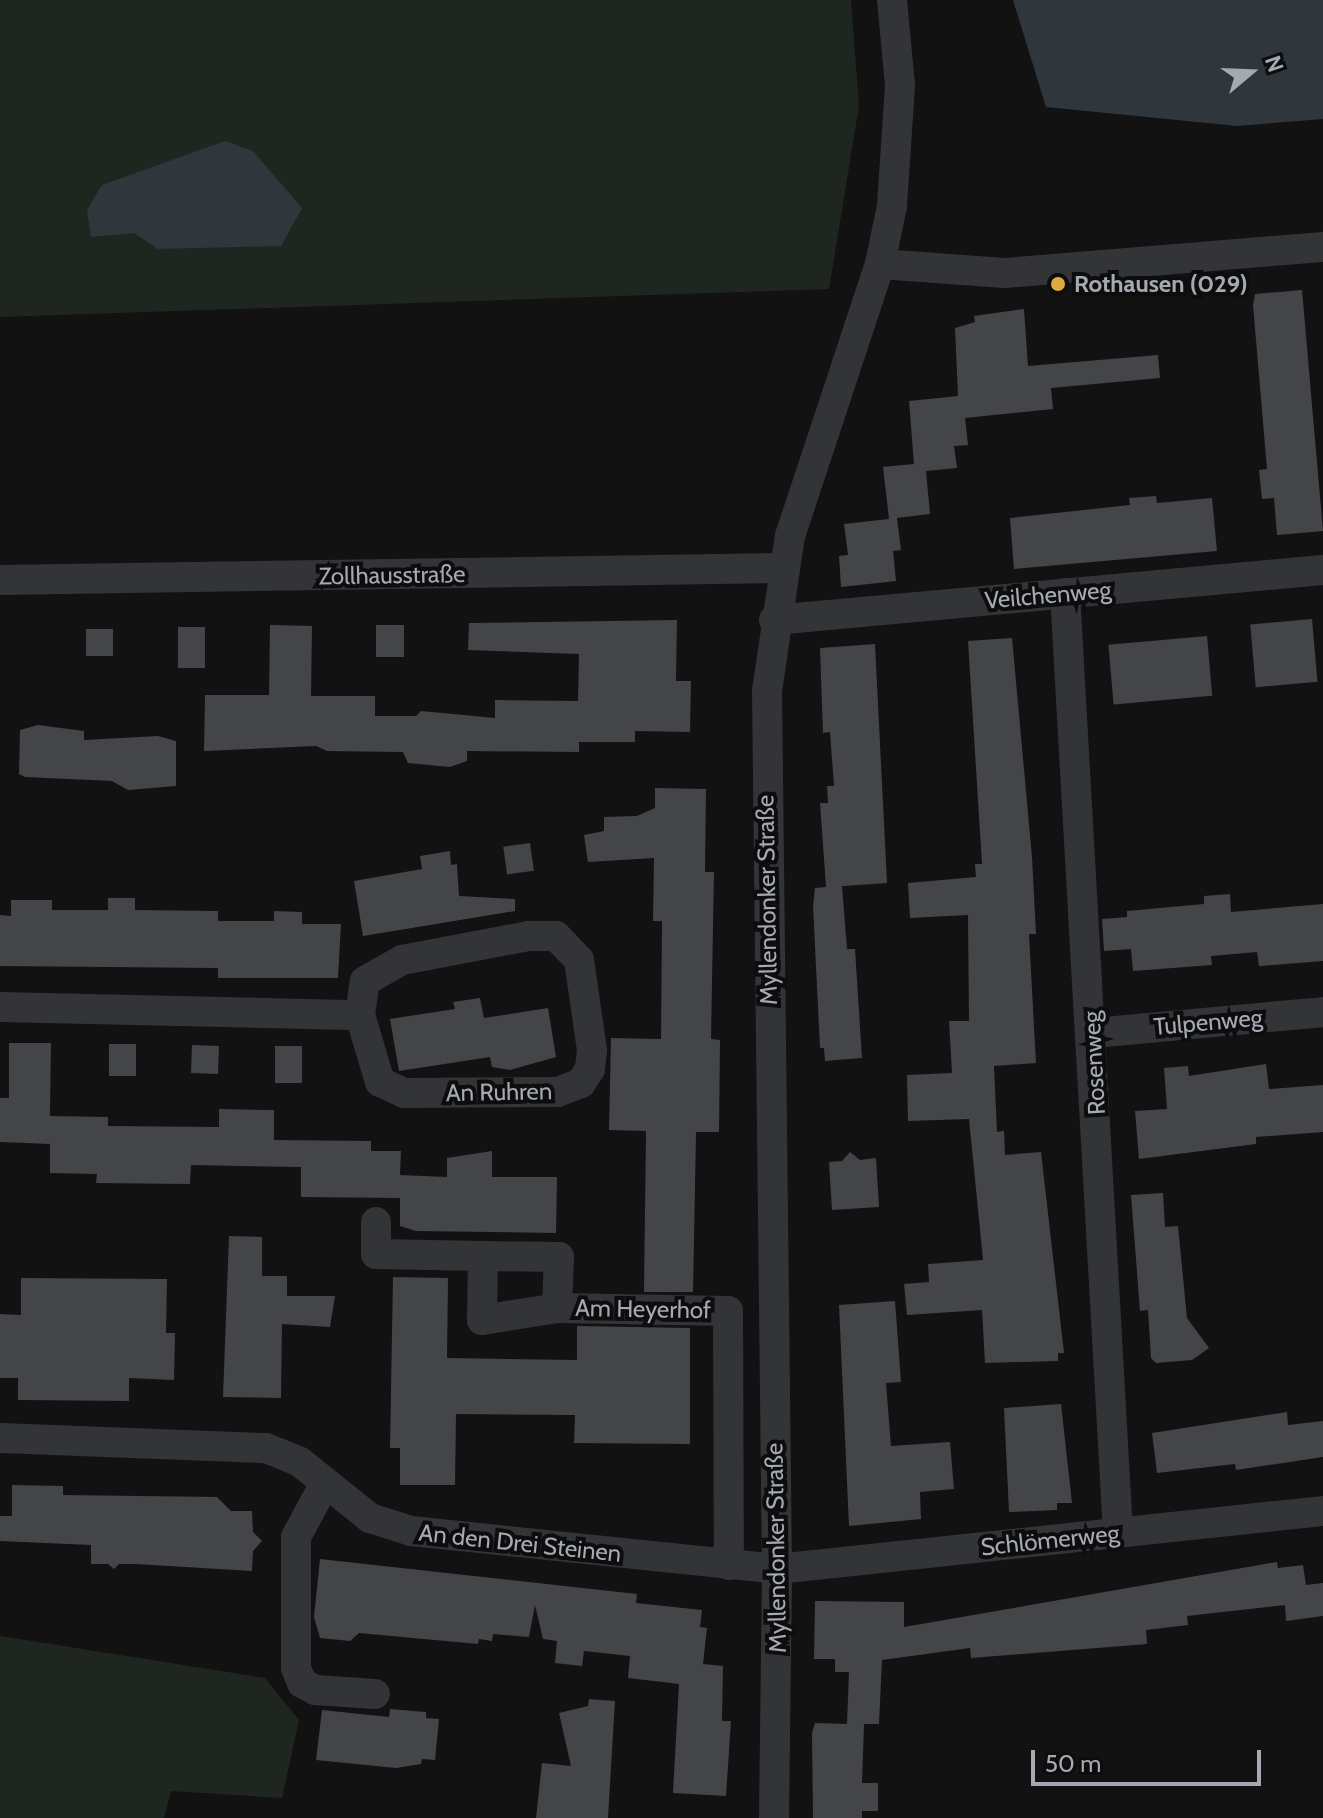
<!DOCTYPE html>
<meta charset="utf-8">
<style>
body{margin:0}
#map{position:relative;width:1323px;height:1818px;overflow:hidden;background:#121213;font-family:Cabin,sans-serif}
div>[style]{position:absolute}
.green>*{inset:0;background:#1f2620}
.water>*{inset:0;background:#2f363c}
.building>*{inset:0;background:#444548;transform-origin:0 0}
.minor>*{height:30px;margin:-15px;padding:0 15px;transform-origin:15px;border-radius:15px;background:#333438}
.dots>*{width:22px;height:22px;translate:-50% -50%;box-sizing:border-box;border:4px solid #0d0d0e;border-radius:50%}
span{translate:-50% -50%;white-space:nowrap;text-align:center;line-height:1.15;-webkit-text-stroke:8px #0d0d0e;paint-order:stroke}
.poi-label{font-size:24px;color:#a5a9b2;font-weight:700}
.left{translate:0 -50%;text-align:left}
.street-label{font-size:24px;color:#a5a9b2}
.north{position:absolute;left:1211px;top:32px;width:80px;height:80px;-webkit-text-stroke:6px #0d0d0e;paint-order:stroke;rotate:71deg;font-size:22px;font-weight:700;line-height:32px;text-align:center;color:#a5a9b2}
.north::after{content:'';display:block;margin:auto;width:28px;height:36px;background:#a5a9b2;clip-path:polygon(50% 0,100% 100%,50% 72%,0 100%)}
.scale{position:absolute;left:1031px;top:1750px;width:230px;height:36px;box-sizing:border-box;border:4px solid #a5a9b2;border-top:0;padding-left:10px;font-size:24px;line-height:28px;white-space:nowrap;color:#a5a9b2;-webkit-text-stroke:6px #0d0d0e;paint-order:stroke}
</style>
<div id="map">
<div class="green">
<i style="clip-path:polygon(0 0,851px 0,859px 106px,829px 289px,0 317px)"></i>
<i style="clip-path:polygon(0 1636px,265px 1678px,299px 1720px,282px 1798px,171px 1791px,164px 1818px,0 1818px)"></i>
</div>
<div class="water">
<i style="clip-path:polygon(1013px 0,1323px 0,1323px 119px,1237px 126px,1046px 107px)"></i>
<i style="clip-path:polygon(225px 141px,253px 151px,302px 208px,281px 246px,158px 249px,134px 233px,91px 237px,87px 210px,102px 185px)"></i>
</div>
<div class="building">
<i style="clip-path:polygon(1302px 290px,1323px 531px,1277px 535px,1274px 498px,1262px 499px,1259px 470px,1267px 469px,1253px 305px,1255px 294px)"></i>
<i style="clip-path:polygon(1024px 309px,1028px 366px,1158px 355px,1160px 378px,1051px 388px,1053px 409px,965px 418px,968px 445px,954px 446px,957px 468px,926px 471px,930px 514px,897px 518px,901px 550px,893px 551px,896px 581px,841px 587px,839px 556px,848px 555px,844px 524px,889px 519px,883px 467px,914px 464px,909px 401px,958px 396px,955px 328px,975px 322px,974px 316px)"></i>
<i style="clip-path:polygon(1156px 496px,1157px 503px,1212px 498px,1217px 551px,1014px 569px,1010px 518px,1130px 505px,1129px 498px)"></i>
<i style="left:1312px;top:619px;width:63px;height:62px;rotate:85deg"></i>
<i style="clip-path:polygon(677px 620px,676px 681px,691px 681px,690px 732px,635px 731px,635px 742px,579px 742px,579px 752px,467px 751px,467px 761px,450px 767px,408px 763px,403px 752px,327px 751px,316px 746px,204px 751px,205px 695px,269px 695px,270px 625px,312px 626px,311px 696px,375px 696px,375px 716px,416px 716px,421px 711px,495px 718px,495px 700px,578px 701px,579px 654px,468px 650px,469px 623px)"></i>
<i style="left:376px;top:625px;width:28px;height:32px"></i>
<i style="left:178px;top:627px;width:27px;height:41px"></i>
<i style="left:86px;top:629px;width:27px;height:27px"></i>
<i style="left:1207px;top:636px;width:60px;height:99px;rotate:85deg"></i>
<i style="clip-path:polygon(1012px 638px,1032px 857px,1036px 934px,1029px 934px,1036px 1063px,994px 1066px,997px 1132px,1004px 1131px,1005px 1155px,1041px 1152px,1064px 1353px,1058px 1353px,1058px 1361px,985px 1363px,982px 1310px,907px 1315px,904px 1284px,929px 1282px,928px 1264px,983px 1260px,969px 1119px,908px 1121px,907px 1075px,952px 1073px,949px 1021px,969px 1021px,968px 915px,910px 918px,908px 883px,976px 877px,975px 864px,982px 864px,968px 641px)"></i>
<i style="clip-path:polygon(875px 644px,887px 883px,829px 887px,842px 886px,847px 949px,855px 949px,862px 1058px,825px 1061px,824px 1048px,820px 1048px,813px 906px,815px 888px,826px 887px,820px 803px,828px 803px,827px 786px,834px 786px,830px 732px,823px 733px,820px 648px)"></i>
<i style="clip-path:polygon(38px 725px,84px 731px,84px 740px,158px 736px,176px 741px,176px 786px,128px 790px,112px 781px,25px 777px,19px 774px,20px 730px)"></i>
<i style="clip-path:polygon(655px 788px,706px 789px,705px 872px,714px 872px,711px 1039px,720px 1040px,719px 1132px,696px 1132px,693px 1292px,644px 1292px,646px 1131px,609px 1130px,611px 1038px,661px 1039px,662px 921px,653px 921px,654px 858px,588px 862px,584px 835px,604px 831px,604px 817px,637px 816px,655px 808px)"></i>
<i style="left:530px;top:843px;width:28px;height:27px;rotate:82deg"></i>
<i style="clip-path:polygon(450px 851px,451px 865px,457px 864px,459px 896px,515px 899px,515px 911px,363px 936px,354px 881px,422px 869px,420px 856px)"></i>
<i style="clip-path:polygon(1230px 894px,1231px 912px,1323px 904px,1323px 961px,1259px 966px,1257px 952px,1211px 956px,1212px 965px,1133px 971px,1131px 949px,1104px 951px,1102px 919px,1127px 917px,1127px 911px,1204px 904px,1204px 896px)"></i>
<i style="clip-path:polygon(108px 898px,135px 898px,135px 910px,218px 911px,218px 921px,274px 921px,274px 911px,302px 912px,302px 924px,341px 924px,338px 978px,218px 978px,218px 968px,0 966px,0 915px,11px 916px,11px 900px,52px 900px,52px 910px,108px 910px)"></i>
<i style="clip-path:polygon(480px 998px,484px 1018px,548px 1008px,556px 1057px,510px 1070px,492px 1067px,490px 1057px,399px 1071px,390px 1019px,455px 1009px,453px 1002px)"></i>
<i style="clip-path:polygon(9px 1043px,51px 1043px,50px 1116px,108px 1117px,108px 1126px,219px 1127px,219px 1109px,274px 1110px,274px 1140px,371px 1141px,371px 1151px,401px 1151px,400px 1175px,447px 1177px,447px 1158px,492px 1151px,492px 1177px,557px 1177px,556px 1233px,416px 1231px,400px 1226px,400px 1198px,301px 1197px,301px 1167px,191px 1165px,190px 1184px,96px 1183px,97px 1174px,50px 1173px,50px 1144px,0 1142px,0 1098px,9px 1098px)"></i>
<i style="left:109px;top:1044px;width:27px;height:32px"></i>
<i style="left:192px;top:1045px;width:27px;height:28px;rotate:2deg"></i>
<i style="left:275px;top:1046px;width:27px;height:37px"></i>
<i style="clip-path:polygon(1266px 1064px,1269px 1089px,1323px 1085px,1323px 1132px,1256px 1137px,1256px 1144px,1139px 1159px,1135px 1111px,1167px 1109px,1164px 1068px,1188px 1066px,1189px 1076px)"></i>
<i style="clip-path:polygon(850px 1152px,860px 1160px,876px 1158px,879px 1207px,832px 1210px,829px 1162px,842px 1161px)"></i>
<i style="clip-path:polygon(1163px 1193px,1165px 1227px,1178px 1226px,1187px 1318px,1209px 1348px,1192px 1360px,1156px 1363px,1151px 1358px,1148px 1310px,1140px 1311px,1131px 1195px)"></i>
<i style="clip-path:polygon(229px 1236px,262px 1237px,262px 1276px,287px 1276px,287px 1296px,335px 1296px,330px 1327px,282px 1324px,281px 1398px,223px 1397px)"></i>
<i style="clip-path:polygon(393px 1277px,448px 1278px,447px 1358px,577px 1360px,577px 1326px,690px 1328px,690px 1444px,574px 1443px,575px 1415px,456px 1414px,455px 1485px,400px 1485px,400px 1448px,390px 1448px)"></i>
<i style="clip-path:polygon(21px 1278px,167px 1279px,166px 1333px,175px 1333px,174px 1380px,129px 1378px,129px 1401px,18px 1400px,18px 1378px,0 1378px,0 1314px,21px 1315px)"></i>
<i style="clip-path:polygon(895px 1301px,901px 1382px,886px 1383px,891px 1446px,950px 1442px,954px 1489px,920px 1492px,921px 1519px,849px 1526px,839px 1305px)"></i>
<i style="clip-path:polygon(1061px 1404px,1072px 1503px,1057px 1503px,1057px 1510px,1009px 1512px,1004px 1408px)"></i>
<i style="clip-path:polygon(1287px 1412px,1288px 1425px,1323px 1421px,1323px 1457px,1236px 1470px,1235px 1464px,1157px 1473px,1152px 1433px)"></i>
<i style="clip-path:polygon(12px 1485px,63px 1486px,63px 1495px,217px 1497px,231px 1511px,252px 1511px,253px 1532px,262px 1541px,253px 1551px,252px 1571px,136px 1564px,119px 1564px,114px 1569px,108px 1564px,91px 1564px,91px 1545px,0 1541px,0 1516px,12px 1516px)"></i>
<i style="clip-path:polygon(320px 1559px,637px 1594px,636px 1603px,702px 1610px,700px 1627px,707px 1628px,703px 1664px,723px 1666px,722px 1721px,731px 1721px,726px 1796px,673px 1793px,679px 1684px,628px 1678px,630px 1656px,584px 1651px,582px 1666px,555px 1663px,557px 1641px,543px 1639px,535px 1605px,529px 1637px,493px 1634px,492px 1641px,479px 1639px,478px 1644px,359px 1633px,350px 1641px,320px 1638px,314px 1617px)"></i>
<i style="clip-path:polygon(1277px 1562px,1278px 1568px,1303px 1565px,1306px 1585px,1323px 1583px,1323px 1616px,1286px 1621px,1285px 1605px,1187px 1616px,1188px 1625px,1146px 1630px,1147px 1644px,971px 1658px,970px 1648px,882px 1660px,879px 1724px,864px 1724px,863px 1753px,862px 1783px,878px 1783px,878px 1811px,862px 1811px,862px 1818px,813px 1818px,812px 1733px,815px 1723px,847px 1724px,849px 1672px,835px 1672px,835px 1659px,814px 1659px,815px 1601px,904px 1602px,904px 1627px)"></i>
<i style="clip-path:polygon(589px 1699px,615px 1701px,608px 1818px,536px 1818px,542px 1763px,571px 1766px,559px 1713px,588px 1706px)"></i>
<i style="clip-path:polygon(390px 1709px,426px 1712px,426px 1718px,439px 1719px,435px 1760px,422px 1759px,421px 1764px,396px 1768px,316px 1760px,322px 1710px,389px 1717px)"></i>
</div>
<div class="minor">
<i style="left:880px;top:264px;width:125px;rotate:4.1deg"></i>
<i style="left:1005px;top:273px;width:319px;rotate:-4.7deg"></i>
<i style="left:0;top:580px;width:783px;rotate:-0.88deg"></i>
<i style="left:1065px;top:593px;width:941px;rotate:86.77deg"></i>
<i style="left:774px;top:620px;width:551px;rotate:-5.2deg"></i>
<i style="left:529px;top:936px;width:27px"></i>
<i style="left:556px;top:936px;width:33px;rotate:46deg"></i>
<i style="left:579px;top:960px;width:91px;rotate:81.8deg"></i>
<i style="left:592px;top:1050px;width:19px;rotate:96deg"></i>
<i style="left:590px;top:1069px;width:17px;rotate:123deg"></i>
<i style="left:581px;top:1083px;width:25px;rotate:159deg"></i>
<i style="left:558px;top:1092px;width:154px;rotate:179.6deg"></i>
<i style="left:404px;top:1093px;width:26px;rotate:-155deg"></i>
<i style="left:380px;top:1082px;width:70px;rotate:-106.6deg"></i>
<i style="left:360px;top:1015px;width:34px;rotate:-82deg"></i>
<i style="left:365px;top:981px;width:43px;rotate:-29.6deg"></i>
<i style="left:402px;top:960px;width:129px;rotate:-10.7deg"></i>
<i style="left:0;top:1007px;width:360px;rotate:1.3deg"></i>
<i style="left:1093px;top:1033px;width:231px;rotate:-5.2deg"></i>
<i style="left:376px;top:1222px;width:32px;rotate:90deg"></i>
<i style="left:376px;top:1254px;width:107px;rotate:1.1deg"></i>
<i style="left:557px;top:1308px;width:76px;rotate:170.9deg"></i>
<i style="left:482px;top:1320px;width:64px;rotate:-89.1deg"></i>
<i style="left:483px;top:1256px;width:76px;rotate:0.8deg"></i>
<i style="left:559px;top:1257px;width:51px;rotate:92.2deg"></i>
<i style="left:557px;top:1308px;width:171px;rotate:1deg"></i>
<i style="left:728px;top:1311px;width:254px;rotate:89.8deg"></i>
<i style="left:0;top:1438px;width:266px;rotate:2.2deg"></i>
<i style="left:266px;top:1448px;width:37px;rotate:22deg"></i>
<i style="left:300px;top:1462px;width:90px;rotate:38.7deg"></i>
<i style="left:370px;top:1518px;width:43px;rotate:17.6deg"></i>
<i style="left:411px;top:1531px;width:368px;rotate:5.9deg"></i>
<i style="left:777px;top:1569px;width:549px;rotate:-6.06deg"></i>
<i style="left:325px;top:1483px;width:61px;rotate:118.2deg"></i>
<i style="left:296px;top:1537px;width:131px;rotate:90deg"></i>
<i style="left:296px;top:1668px;width:16px;rotate:68deg"></i>
<i style="left:302px;top:1683px;width:15px;rotate:28deg"></i>
<i style="left:315px;top:1690px;width:60px;rotate:3.8deg"></i>
<i style="left:774px;top:1818px;width:249px;rotate:-89.3deg"></i>
<i style="left:777px;top:1569px;width:878px;rotate:-90.65deg"></i>
<i style="left:767px;top:691px;width:157px;rotate:-81.6deg"></i>
<i style="left:790px;top:536px;width:287px;rotate:-71.7deg"></i>
<i style="left:880px;top:264px;width:59px;rotate:-78.3deg"></i>
<i style="left:892px;top:206px;width:121px;rotate:-86.2deg"></i>
<i style="left:900px;top:85px;width:85px;rotate:-95.4deg"></i>
</div>
<div class="dots">
<i style="left:1058px;top:284px;background:#ddab41"></i>
</div>
<div class="poi-label">
<span class="left" style="left:1074px;top:284px">Rothausen (029)</span>
</div>
<div class="street-label">
<span style="left:392px;top:575px;rotate:-1deg">Zollhausstraße</span>
<span style="left:1048px;top:595px;rotate:-5deg">Veilchenweg</span>
<span style="left:767px;top:900px;rotate:-91deg">Myllendonker Straße</span>
<span style="left:1208px;top:1022px;rotate:-5deg">Tulpenweg</span>
<span style="left:1094px;top:1063px;rotate:-93deg">Rosenweg</span>
<span style="left:499px;top:1092px;rotate:-1deg">An Ruhren</span>
<span style="left:643px;top:1309px;rotate:1deg">Am Heyerhof</span>
<span style="left:1050px;top:1540px;rotate:-6deg">Schlömerweg</span>
<span style="left:520px;top:1543px;rotate:6deg">An den Drei Steinen</span>
<span style="left:776px;top:1548px;rotate:-91deg">Myllendonker Straße</span>
</div>
<div class="north">N</div>
<div class="scale">50 m</div>
</div>
